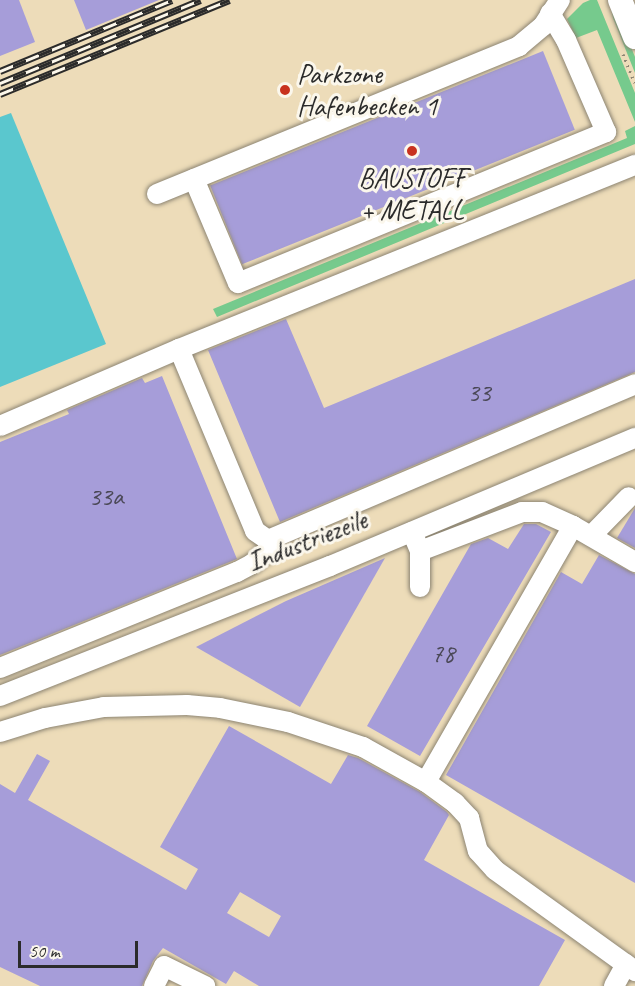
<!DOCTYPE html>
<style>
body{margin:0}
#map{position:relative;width:635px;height:986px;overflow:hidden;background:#eddcb9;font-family:Caveat,sans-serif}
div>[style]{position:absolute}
.green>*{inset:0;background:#76ca8d}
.water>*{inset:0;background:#5ac7ce}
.building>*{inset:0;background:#a69dd9;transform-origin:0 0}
.path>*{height:3px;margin-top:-1.5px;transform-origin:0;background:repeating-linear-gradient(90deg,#8c8472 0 1.5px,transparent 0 6px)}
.roads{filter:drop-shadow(0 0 2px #8c8472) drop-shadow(0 0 2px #8c8472)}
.minor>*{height:20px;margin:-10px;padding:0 10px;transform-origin:10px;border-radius:10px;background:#fff}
.major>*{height:24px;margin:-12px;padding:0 12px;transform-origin:12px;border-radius:12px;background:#fff}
.rail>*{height:7px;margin-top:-3.5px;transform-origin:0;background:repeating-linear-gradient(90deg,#fbf7ec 0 14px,#2b2b2b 0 28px);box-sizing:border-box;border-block:2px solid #2b2b2b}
.dots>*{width:16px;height:16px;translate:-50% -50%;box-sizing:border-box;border:3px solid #fbf7ec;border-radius:50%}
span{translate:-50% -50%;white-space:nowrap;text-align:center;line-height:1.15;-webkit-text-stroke:6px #fbf7ec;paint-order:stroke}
.number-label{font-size:26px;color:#4a4856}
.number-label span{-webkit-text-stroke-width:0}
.poi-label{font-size:28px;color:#2b2b2b}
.left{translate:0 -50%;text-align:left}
.street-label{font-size:28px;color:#2b2b2b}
.scale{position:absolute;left:18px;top:941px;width:120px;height:27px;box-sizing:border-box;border:3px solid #2b2b2b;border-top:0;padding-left:8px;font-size:18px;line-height:21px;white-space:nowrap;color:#2b2b2b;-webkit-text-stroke:4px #fbf7ec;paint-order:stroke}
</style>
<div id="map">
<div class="green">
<i style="clip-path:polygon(590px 0,597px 0,635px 93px,635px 122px,597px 30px,576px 38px,567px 19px,583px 3px)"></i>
<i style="clip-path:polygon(615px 7px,635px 57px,635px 73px,613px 18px,611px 8px)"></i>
<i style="clip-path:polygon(635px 126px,635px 144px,217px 317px,213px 309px,627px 138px,625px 131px)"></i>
</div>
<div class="water">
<i style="clip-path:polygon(11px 113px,106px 344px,0 387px,0 117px)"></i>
</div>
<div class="building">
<i style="clip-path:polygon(0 0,19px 0,35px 42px,0 56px)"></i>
<i style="clip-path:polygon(74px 0,159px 0,86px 30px)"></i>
<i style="left:543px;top:51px;width:85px;height:359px;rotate:68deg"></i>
<i style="clip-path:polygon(635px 279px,635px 372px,280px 522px,208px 350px,286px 319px,324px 408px)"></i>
<i style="clip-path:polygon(162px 376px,237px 559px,0 655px,0 442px,69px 414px,67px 410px,142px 378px,145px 383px)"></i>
<i style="clip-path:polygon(635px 508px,635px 548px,617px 538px)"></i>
<i style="clip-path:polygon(524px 524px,536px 524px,551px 532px,420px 756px,367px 726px,471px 544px,488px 538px,508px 549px)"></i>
<i style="clip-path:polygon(599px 555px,635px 574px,635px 883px,446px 775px,561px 572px,582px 584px)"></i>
<i style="clip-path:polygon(385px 558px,300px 707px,196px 647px,286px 601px)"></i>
<i style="clip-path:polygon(evenodd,229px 726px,331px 784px,348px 755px,358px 758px,420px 792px,447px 812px,449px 815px,424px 860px,565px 940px,539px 986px,259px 986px,234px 971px,226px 984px,163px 948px,153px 961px,142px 986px,40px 986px,0 967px,0 784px,15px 793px,37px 754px,50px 761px,28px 800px,186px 890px,198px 869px,160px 847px,229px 726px,240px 892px,281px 916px,269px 937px,227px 913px,240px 892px)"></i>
</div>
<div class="path">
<i style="left:623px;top:54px;width:31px;rotate:68deg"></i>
</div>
<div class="roads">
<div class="minor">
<i style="left:194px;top:179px;width:113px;rotate:67.1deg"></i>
<i style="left:238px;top:283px;width:398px;rotate:-22.3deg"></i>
<i style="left:606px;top:132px;width:100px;rotate:-113.5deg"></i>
<i style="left:566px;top:40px;width:31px;rotate:-121deg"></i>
<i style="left:157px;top:194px;width:391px;rotate:-22.2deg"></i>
<i style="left:519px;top:46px;width:31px;rotate:-40deg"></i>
<i style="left:543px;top:26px;width:31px;rotate:-57deg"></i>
<i style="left:179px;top:349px;width:197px;rotate:67.3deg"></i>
<i style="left:255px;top:531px;width:16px;rotate:35deg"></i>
<i style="left:0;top:426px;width:195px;rotate:-23.3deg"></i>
<i style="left:179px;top:349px;width:492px;rotate:-22deg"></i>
<i style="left:573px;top:526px;width:72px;rotate:30.1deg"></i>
<i style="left:412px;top:532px;width:21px;rotate:67deg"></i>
<i style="left:420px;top:551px;width:109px;rotate:-20.9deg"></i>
<i style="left:522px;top:512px;width:20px"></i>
<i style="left:542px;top:512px;width:34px;rotate:24deg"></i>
<i style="left:573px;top:526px;width:295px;rotate:119.9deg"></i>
<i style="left:591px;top:536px;width:54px;rotate:-45.7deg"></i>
<i style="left:268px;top:540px;width:399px;rotate:-23deg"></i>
<i style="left:420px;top:587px;width:36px;rotate:-90deg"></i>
<i style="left:0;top:668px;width:256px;rotate:-22.1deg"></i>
<i style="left:237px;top:572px;width:17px;rotate:-28deg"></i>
<i style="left:252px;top:564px;width:22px;rotate:-39deg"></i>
<i style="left:269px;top:550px;width:10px;rotate:-96deg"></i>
<i style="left:0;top:696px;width:355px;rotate:-21.5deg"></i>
<i style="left:330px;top:566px;width:331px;rotate:-22.8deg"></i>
<i style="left:0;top:732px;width:47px;rotate:-17.3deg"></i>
<i style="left:45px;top:718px;width:60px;rotate:-10.6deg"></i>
<i style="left:104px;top:707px;width:83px;rotate:-1.4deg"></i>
<i style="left:187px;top:705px;width:33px;rotate:5deg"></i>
<i style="left:220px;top:708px;width:69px;rotate:11.6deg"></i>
<i style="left:288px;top:722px;width:79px;rotate:18.4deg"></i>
<i style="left:363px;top:747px;width:72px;rotate:29.1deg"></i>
<i style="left:426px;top:782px;width:36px;rotate:36deg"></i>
<i style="left:455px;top:803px;width:21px;rotate:47deg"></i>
<i style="left:469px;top:818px;width:34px;rotate:75deg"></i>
<i style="left:478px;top:851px;width:25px;rotate:48deg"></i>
<i style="left:495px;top:870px;width:173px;rotate:35.8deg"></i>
<i style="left:154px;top:986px;width:22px;rotate:-63deg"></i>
<i style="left:164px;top:966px;width:46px;rotate:26deg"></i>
<i style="left:614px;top:986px;width:25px;rotate:-61deg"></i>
</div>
<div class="major">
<i style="left:620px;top:0;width:40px;rotate:68deg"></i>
</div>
</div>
<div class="rail">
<i style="left:0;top:71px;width:186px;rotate:-22.4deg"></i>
<i style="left:0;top:83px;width:217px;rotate:-22.5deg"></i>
<i style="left:0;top:94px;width:248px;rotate:-22.3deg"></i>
</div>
<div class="dots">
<i style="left:285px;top:90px;background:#c8321e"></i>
<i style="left:412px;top:151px;background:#c8321e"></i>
</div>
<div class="number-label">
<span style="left:479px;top:393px">33</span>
<span style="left:106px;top:497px">33a</span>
<span style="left:443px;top:654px">78</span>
</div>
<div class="poi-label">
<span class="left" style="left:297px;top:90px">Parkzone<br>Hafenbecken 1</span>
<span style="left:412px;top:194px">BAUSTOFF<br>+ METALL</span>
</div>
<div class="street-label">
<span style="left:307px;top:541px;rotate:-21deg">Industriezeile</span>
</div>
<div class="scale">50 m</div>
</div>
